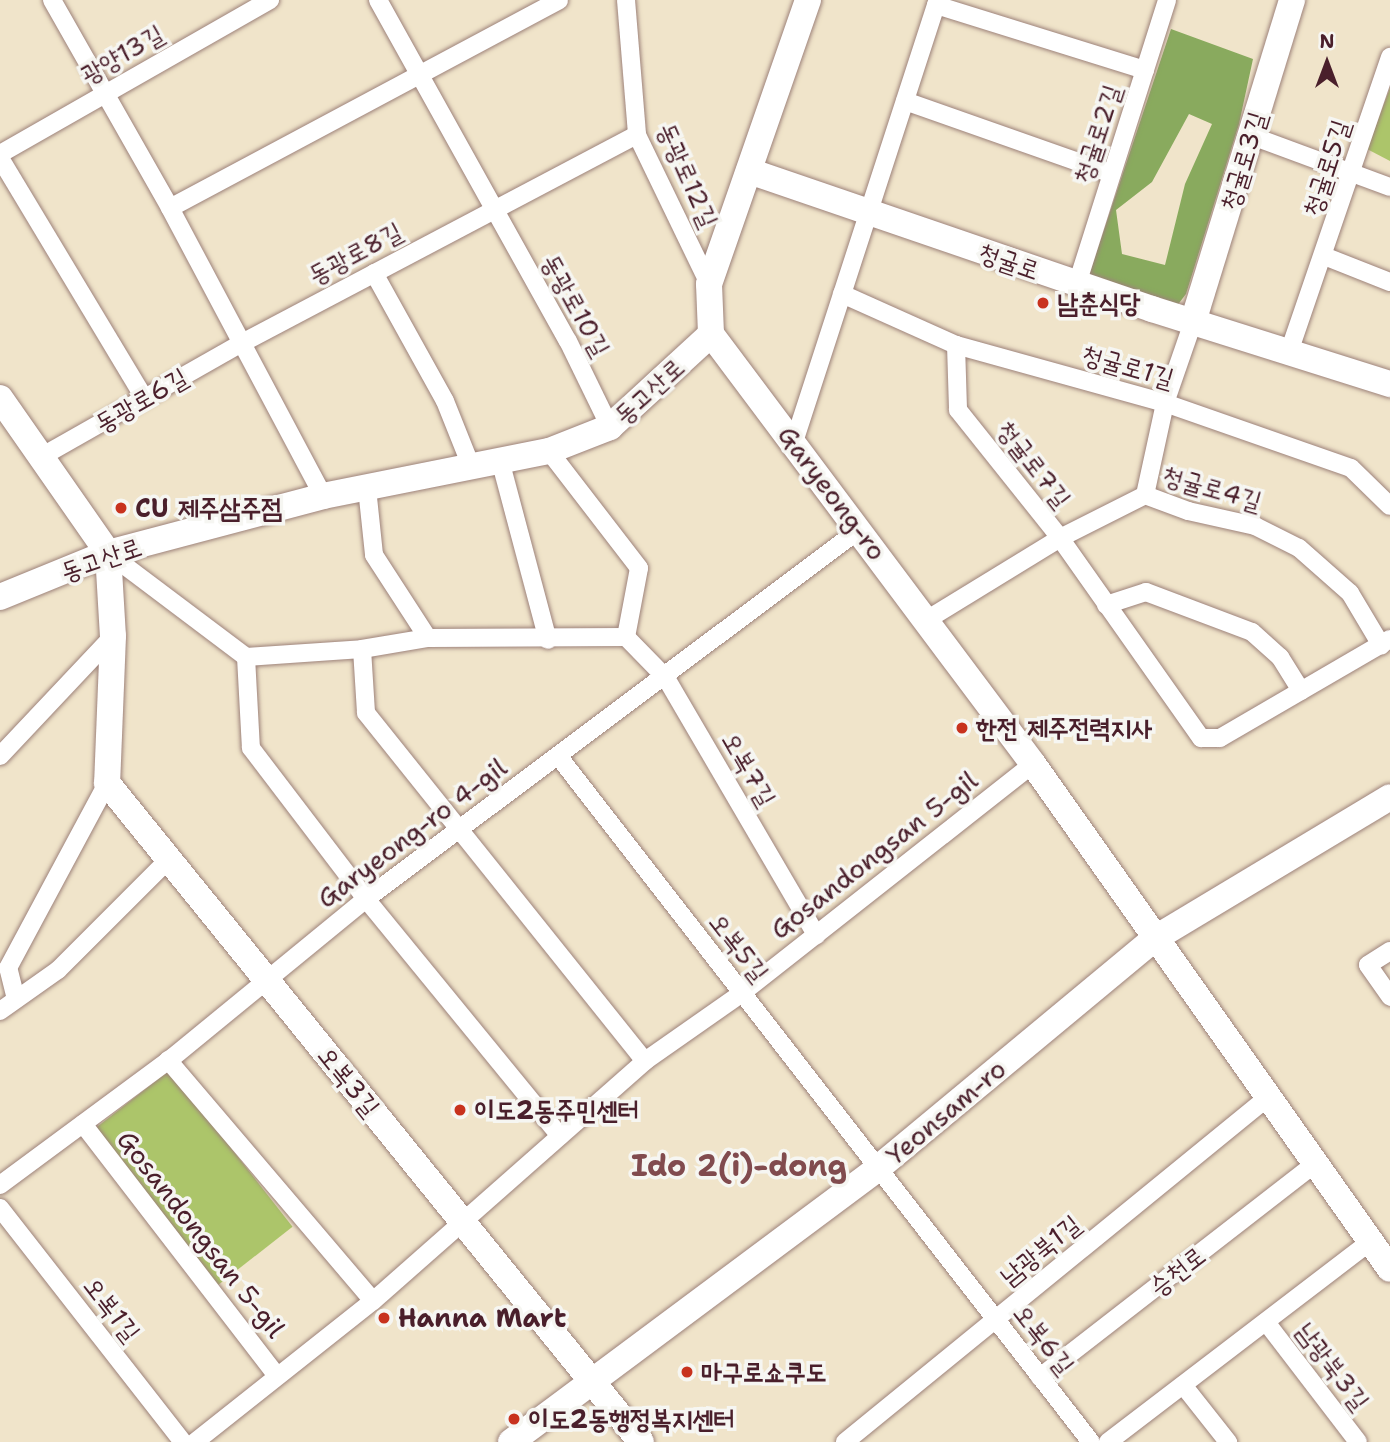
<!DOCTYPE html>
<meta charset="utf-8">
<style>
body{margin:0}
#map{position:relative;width:1390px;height:1442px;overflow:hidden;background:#f0e4ca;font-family:"Shantell Sans","Poor Story",sans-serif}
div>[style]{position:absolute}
.green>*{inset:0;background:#acc56a;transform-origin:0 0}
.forest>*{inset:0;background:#89aa5e}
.roads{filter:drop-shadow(0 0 2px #9d827a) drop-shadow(0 0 2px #9d827a)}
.street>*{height:18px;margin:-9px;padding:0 9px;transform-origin:9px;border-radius:9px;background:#fff}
.secondary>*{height:26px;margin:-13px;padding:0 13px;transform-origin:13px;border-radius:13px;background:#fff}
.dots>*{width:19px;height:19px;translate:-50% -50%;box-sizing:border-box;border:4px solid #f6f6f2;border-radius:50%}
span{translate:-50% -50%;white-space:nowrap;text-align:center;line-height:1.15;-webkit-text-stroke:7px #f6f6f2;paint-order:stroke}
.street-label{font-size:26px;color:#4a1f2b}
.poi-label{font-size:26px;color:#4a1f2b;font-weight:700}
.left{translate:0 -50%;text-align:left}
.quarter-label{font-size:30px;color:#814b4e;font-weight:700}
.north{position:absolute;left:1292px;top:28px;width:70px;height:70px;-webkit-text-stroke:5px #f6f6f2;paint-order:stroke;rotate:0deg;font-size:19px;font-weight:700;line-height:28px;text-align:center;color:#4a1f2b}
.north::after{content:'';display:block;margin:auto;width:24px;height:32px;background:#4a1f2b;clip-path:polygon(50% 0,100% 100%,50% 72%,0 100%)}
</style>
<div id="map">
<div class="green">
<i style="clip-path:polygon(1390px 88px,1390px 161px,1367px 149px)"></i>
<i style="left:170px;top:1070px;width:199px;height:94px;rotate:52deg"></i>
</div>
<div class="forest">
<i style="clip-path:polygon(evenodd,1171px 29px,1253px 59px,1239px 124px,1186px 294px,1176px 307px,1088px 278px,1171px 29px,1189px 114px,1212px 124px,1185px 184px,1165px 265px,1122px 254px,1116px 210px,1152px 182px,1189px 114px)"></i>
</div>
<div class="roads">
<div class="street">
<i style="left:52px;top:0;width:239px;rotate:60.4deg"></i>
<i style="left:170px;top:208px;width:326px;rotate:62deg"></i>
<i style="left:378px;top:0;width:390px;rotate:60.9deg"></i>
<i style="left:568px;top:341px;width:96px;rotate:64deg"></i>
<i style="left:626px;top:0;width:135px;rotate:85.3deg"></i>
<i style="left:637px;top:135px;width:165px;rotate:64.2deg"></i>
<i style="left:936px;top:5px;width:219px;rotate:17.3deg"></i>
<i style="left:905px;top:101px;width:219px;rotate:19.4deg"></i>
<i style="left:1252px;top:136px;width:147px;rotate:20.3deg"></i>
<i style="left:0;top:154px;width:311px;rotate:-29.7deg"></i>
<i style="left:0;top:158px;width:280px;rotate:59deg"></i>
<i style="left:170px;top:208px;width:441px;rotate:-28.1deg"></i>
<i style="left:1324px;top:256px;width:71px;rotate:21.5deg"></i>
<i style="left:374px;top:273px;width:146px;rotate:61deg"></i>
<i style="left:445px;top:401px;width:70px;rotate:68.2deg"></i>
<i style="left:1077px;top:284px;width:298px;rotate:-72.4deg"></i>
<i style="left:842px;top:294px;width:125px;rotate:24.1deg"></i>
<i style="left:956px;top:345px;width:217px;rotate:15.5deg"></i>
<i style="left:1165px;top:403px;width:197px;rotate:19.3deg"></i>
<i style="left:1351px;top:468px;width:54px;rotate:44.3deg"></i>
<i style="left:956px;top:345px;width:65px;rotate:88.2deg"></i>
<i style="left:958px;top:410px;width:164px;rotate:51.4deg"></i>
<i style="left:1060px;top:538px;width:245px;rotate:54.8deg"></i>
<i style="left:1201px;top:738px;width:19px"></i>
<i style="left:1220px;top:738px;width:197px;rotate:-30.2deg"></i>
<i style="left:1289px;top:352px;width:312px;rotate:-71.1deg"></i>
<i style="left:794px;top:442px;width:465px;rotate:-72deg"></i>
<i style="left:41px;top:457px;width:231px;rotate:-29.6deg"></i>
<i style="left:242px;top:343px;width:446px;rotate:-27.8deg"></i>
<i style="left:500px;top:460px;width:186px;rotate:75.1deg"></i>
<i style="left:367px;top:488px;width:67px;rotate:84deg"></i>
<i style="left:374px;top:555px;width:99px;rotate:57deg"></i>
<i style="left:1145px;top:495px;width:94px;rotate:-77.7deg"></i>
<i style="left:1165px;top:403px;width:86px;rotate:-70.9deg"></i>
<i style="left:108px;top:553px;width:173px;rotate:37deg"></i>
<i style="left:246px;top:657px;width:91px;rotate:86.9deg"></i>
<i style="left:251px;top:748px;width:190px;rotate:52.7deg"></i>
<i style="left:366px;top:899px;width:306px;rotate:50.7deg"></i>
<i style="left:1106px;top:605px;width:42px;rotate:-18deg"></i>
<i style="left:1146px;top:592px;width:113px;rotate:20.7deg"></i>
<i style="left:1252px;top:632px;width:38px;rotate:42deg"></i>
<i style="left:1280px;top:657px;width:40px;rotate:58deg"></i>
<i style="left:928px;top:619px;width:155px;rotate:-31.5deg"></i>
<i style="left:1060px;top:538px;width:95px;rotate:-26.8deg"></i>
<i style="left:1145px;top:495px;width:46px;rotate:20.4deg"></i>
<i style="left:1188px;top:511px;width:69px;rotate:12.6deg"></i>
<i style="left:1255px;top:526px;width:49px;rotate:26.6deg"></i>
<i style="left:1299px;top:548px;width:68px;rotate:41.4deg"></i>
<i style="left:1350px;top:593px;width:61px;rotate:59.2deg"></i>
<i style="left:626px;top:637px;width:57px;rotate:45.7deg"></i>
<i style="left:666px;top:678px;width:298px;rotate:59.7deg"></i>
<i style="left:362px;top:649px;width:64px;rotate:86.4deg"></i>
<i style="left:366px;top:713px;width:446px;rotate:51.3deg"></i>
<i style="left:246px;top:657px;width:116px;rotate:-3.9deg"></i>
<i style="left:362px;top:649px;width:67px;rotate:-9.5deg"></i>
<i style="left:428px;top:638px;width:198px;rotate:-0.3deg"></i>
<i style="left:626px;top:637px;width:70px;rotate:-79.3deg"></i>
<i style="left:639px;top:568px;width:148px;rotate:-127.6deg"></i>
<i style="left:0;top:756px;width:165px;rotate:-46.7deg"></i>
<i style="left:559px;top:757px;width:867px;rotate:52.17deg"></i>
<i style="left:1390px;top:951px;width:26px;rotate:148deg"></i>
<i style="left:1368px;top:965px;width:39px;rotate:55deg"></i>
<i style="left:16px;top:999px;width:32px;rotate:-104deg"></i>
<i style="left:8px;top:968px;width:210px;rotate:-61.8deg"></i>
<i style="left:0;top:1011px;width:71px;rotate:-35.3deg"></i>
<i style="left:58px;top:970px;width:160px;rotate:-45deg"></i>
<i style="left:168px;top:1060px;width:316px;rotate:49.6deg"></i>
<i style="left:83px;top:1124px;width:318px;rotate:52.4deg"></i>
<i style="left:0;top:1185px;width:215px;rotate:-36.5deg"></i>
<i style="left:173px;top:1057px;width:249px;rotate:-39.3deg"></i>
<i style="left:366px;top:899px;width:617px;rotate:-36.83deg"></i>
<i style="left:0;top:1208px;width:297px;rotate:52deg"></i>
<i style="left:1266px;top:1322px;width:151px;rotate:52.5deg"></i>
<i style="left:1040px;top:1377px;width:346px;rotate:-37.8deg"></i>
<i style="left:1183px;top:1385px;width:73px;rotate:51.7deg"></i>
<i style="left:195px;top:1442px;width:227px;rotate:-38.4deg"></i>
<i style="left:373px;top:1301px;width:363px;rotate:-41.4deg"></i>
<i style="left:645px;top:1061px;width:118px;rotate:-35deg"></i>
<i style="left:742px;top:993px;width:370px;rotate:-38.2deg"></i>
<i style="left:845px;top:1442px;width:544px;rotate:-39.19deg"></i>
<i style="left:1108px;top:1442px;width:330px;rotate:-37.4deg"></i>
</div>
<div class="secondary">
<i style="left:808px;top:0;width:301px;rotate:109.2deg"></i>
<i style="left:709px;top:284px;width:50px;rotate:87.7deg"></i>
<i style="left:711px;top:334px;width:537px;rotate:53.17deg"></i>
<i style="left:1033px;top:764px;width:618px;rotate:54.74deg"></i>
<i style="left:749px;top:171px;width:426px;rotate:18.9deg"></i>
<i style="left:1152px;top:309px;width:250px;rotate:17.5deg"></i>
<i style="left:1193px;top:322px;width:337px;rotate:-72.9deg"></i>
<i style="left:0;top:398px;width:189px;rotate:55.1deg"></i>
<i style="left:108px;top:553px;width:83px;rotate:86.6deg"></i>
<i style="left:113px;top:636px;width:147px;rotate:92.3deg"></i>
<i style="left:107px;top:783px;width:848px;rotate:50.98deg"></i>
<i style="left:0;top:597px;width:117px;rotate:-22.2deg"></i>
<i style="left:108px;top:553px;width:222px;rotate:-14.8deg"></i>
<i style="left:323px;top:496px;width:230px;rotate:-11.3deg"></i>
<i style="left:549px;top:451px;width:66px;rotate:-21.5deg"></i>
<i style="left:610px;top:427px;width:137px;rotate:-42.6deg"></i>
<i style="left:511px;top:1442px;width:457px;rotate:-36.7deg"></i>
<i style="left:877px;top:1169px;width:360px;rotate:-39.7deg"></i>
<i style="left:1154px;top:939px;width:275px;rotate:-31deg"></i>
</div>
</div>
<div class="dots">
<i style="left:1043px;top:303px;background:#c8321e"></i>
<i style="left:121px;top:508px;background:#c8321e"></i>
<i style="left:962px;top:728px;background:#c8321e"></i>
<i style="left:460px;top:1110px;background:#c8321e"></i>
<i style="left:384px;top:1318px;background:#c8321e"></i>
<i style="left:687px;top:1372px;background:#c8321e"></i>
<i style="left:514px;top:1419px;background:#c8321e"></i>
</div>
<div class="street-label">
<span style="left:122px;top:54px;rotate:-30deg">광양13길</span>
<span style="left:1097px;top:134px;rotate:-72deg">청귤로2길</span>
<span style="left:1243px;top:161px;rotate:-73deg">청귤로3길</span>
<span style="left:1326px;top:168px;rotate:-72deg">청귤로5길</span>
<span style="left:688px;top:175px;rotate:66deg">동광로12길</span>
<span style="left:355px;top:253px;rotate:-28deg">동광로8길</span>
<span style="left:1009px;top:261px;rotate:19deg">청귤로</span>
<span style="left:576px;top:305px;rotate:61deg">동광로10길</span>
<span style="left:1128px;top:366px;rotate:16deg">청귤로1길</span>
<span style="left:649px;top:391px;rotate:-42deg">동고산로</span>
<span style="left:141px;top:400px;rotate:-30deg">동광로6길</span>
<span style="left:1034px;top:464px;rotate:52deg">청귤로7길</span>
<span style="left:1212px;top:488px;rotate:16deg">청귤로4길</span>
<span style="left:832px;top:493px;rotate:53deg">Garyeong-ro</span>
<span style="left:101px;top:559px;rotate:-19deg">동고산로</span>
<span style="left:749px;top:769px;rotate:60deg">오복7길</span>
<span style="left:412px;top:833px;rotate:-37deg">Garyeong-ro 4-gil</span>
<span style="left:874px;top:855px;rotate:-38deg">Gosandongsan 5-gil</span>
<span style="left:739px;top:947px;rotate:52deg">오복5길</span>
<span style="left:349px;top:1081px;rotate:51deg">오복3길</span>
<span style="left:946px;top:1112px;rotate:-40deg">Yeonsam-ro</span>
<span style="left:201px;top:1234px;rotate:52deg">Gosandongsan 5-gil</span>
<span style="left:1040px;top:1250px;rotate:-39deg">남광북1길</span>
<span style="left:1177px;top:1271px;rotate:-38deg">승천로</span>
<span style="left:112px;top:1309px;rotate:52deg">오복1길</span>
<span style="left:1044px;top:1339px;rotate:52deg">오복6길</span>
<span style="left:1333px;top:1366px;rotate:53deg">남광북3길</span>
</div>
<div class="poi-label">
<span class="left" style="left:1057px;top:303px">남춘식당</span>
<span class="left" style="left:135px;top:508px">CU 제주삼주점</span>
<span class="left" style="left:976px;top:728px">한전 제주전력지사</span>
<span class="left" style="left:474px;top:1110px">이도2동주민센터</span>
<span class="left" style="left:398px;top:1318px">Hanna Mart</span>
<span class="left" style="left:701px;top:1372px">마구로쇼쿠도</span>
<span class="left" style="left:528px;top:1419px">이도2동행정복지센터</span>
</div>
<div class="quarter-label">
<span style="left:739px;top:1166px">Ido 2(i)-dong</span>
</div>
<div class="north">N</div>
</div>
